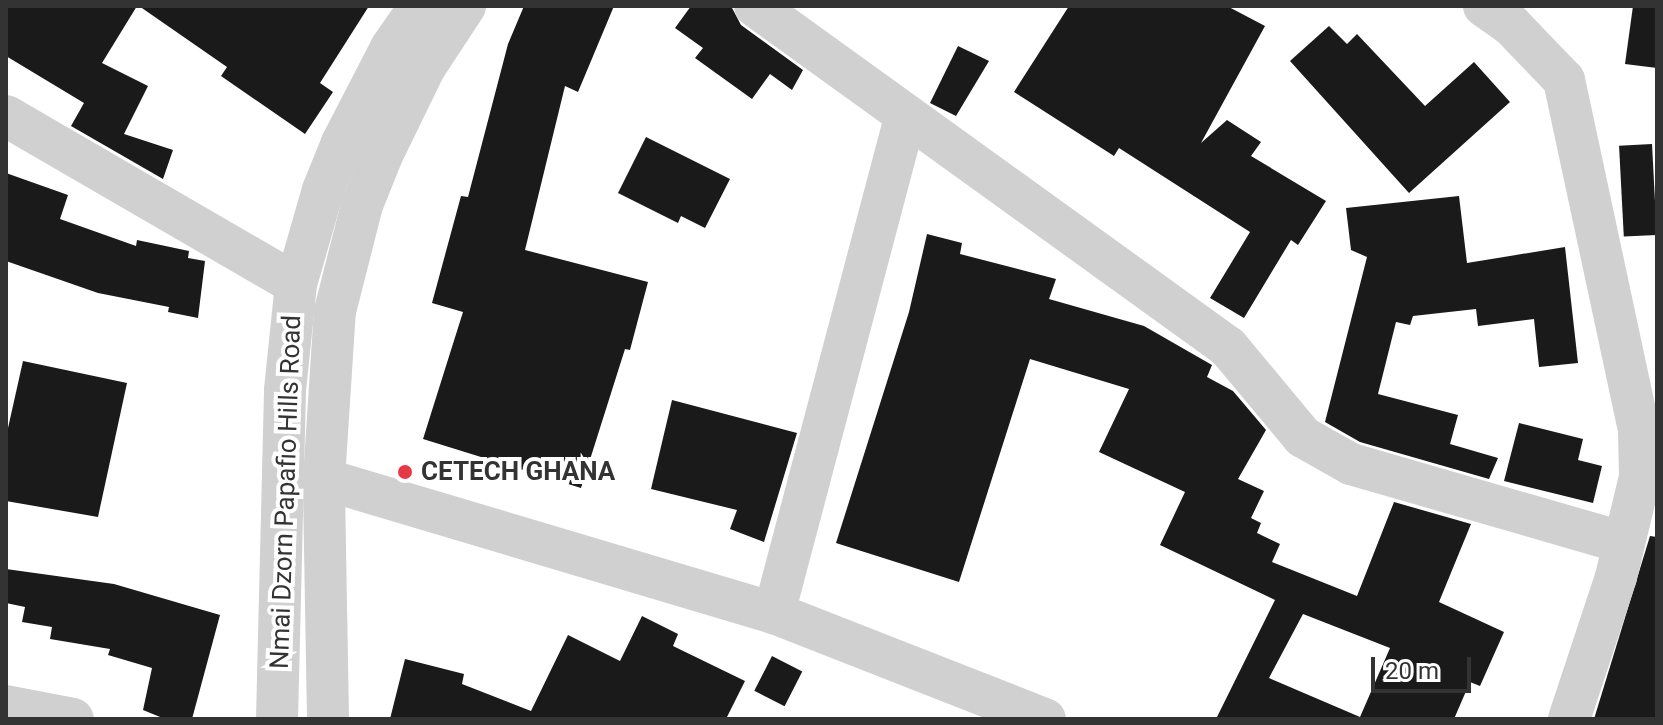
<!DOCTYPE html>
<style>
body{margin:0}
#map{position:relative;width:1663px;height:725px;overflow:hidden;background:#fff;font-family:Roboto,sans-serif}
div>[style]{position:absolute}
.building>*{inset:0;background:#1a1a1a;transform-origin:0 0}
.minor>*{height:42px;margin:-21px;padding:0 21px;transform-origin:21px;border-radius:21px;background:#d0d0d0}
.dots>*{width:22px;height:22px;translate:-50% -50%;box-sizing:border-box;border:4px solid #fff;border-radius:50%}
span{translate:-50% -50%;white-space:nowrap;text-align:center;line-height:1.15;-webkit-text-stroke:8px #fff;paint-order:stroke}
.poi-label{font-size:26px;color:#333;font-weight:700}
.left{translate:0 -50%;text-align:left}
.street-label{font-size:26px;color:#333}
.frame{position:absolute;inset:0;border:8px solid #333;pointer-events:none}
.scale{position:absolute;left:1371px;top:657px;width:100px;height:36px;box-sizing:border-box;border:4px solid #333;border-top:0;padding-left:10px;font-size:24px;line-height:28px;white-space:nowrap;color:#333;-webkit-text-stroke:6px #fff;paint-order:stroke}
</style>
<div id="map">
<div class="building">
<i style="clip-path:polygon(6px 6px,137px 6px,102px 63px,148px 86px,124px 134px,173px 150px,163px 179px,71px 126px,84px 103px,6px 56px)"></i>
<i style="clip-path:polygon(139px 6px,369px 6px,320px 83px,333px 92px,305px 134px,221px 76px,227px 67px)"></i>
<i style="clip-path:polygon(524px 6px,614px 6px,578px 92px,565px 86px,525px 250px,648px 282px,630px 350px,625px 349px,581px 488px,423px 439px,463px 312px,432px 303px,461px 196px,468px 197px,508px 44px)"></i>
<i style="clip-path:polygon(691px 6px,731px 6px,741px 25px,803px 70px,792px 90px,770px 74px,752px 99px,695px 58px,703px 48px,675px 28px)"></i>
<i style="clip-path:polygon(1069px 6px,1227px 6px,1265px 26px,1201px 143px,1227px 120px,1261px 142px,1251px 156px,1326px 201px,1298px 245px,1291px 240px,1244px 318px,1210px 298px,1250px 232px,1119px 148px,1114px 156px,1014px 92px)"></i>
<i style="clip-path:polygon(1633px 6px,1657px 8px,1657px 68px,1625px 64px)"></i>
<i style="clip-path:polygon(1329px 26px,1347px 44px,1357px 34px,1425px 106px,1474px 62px,1510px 102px,1409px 193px,1290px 61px)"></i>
<i style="clip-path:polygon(958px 46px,989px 61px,956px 116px,930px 103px)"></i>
<i style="clip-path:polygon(646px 137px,730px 179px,705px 228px,681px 216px,678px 223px,618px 193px)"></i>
<i style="left:1652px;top:144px;width:91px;height:33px;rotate:87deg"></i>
<i style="clip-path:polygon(6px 173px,68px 195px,60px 219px,136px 246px,137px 240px,189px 251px,188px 258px,205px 261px,198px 318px,168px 312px,169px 307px,98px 293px,6px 261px)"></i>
<i style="clip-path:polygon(1459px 196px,1467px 263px,1565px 247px,1578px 363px,1539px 367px,1534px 319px,1478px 326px,1476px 309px,1413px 316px,1410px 325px,1396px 322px,1378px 394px,1458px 415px,1450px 444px,1498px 458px,1489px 479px,1360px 442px,1325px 422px,1367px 257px,1351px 250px,1346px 208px)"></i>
<i style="clip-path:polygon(evenodd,927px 234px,962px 243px,960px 254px,1056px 279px,1049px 299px,1144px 326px,1212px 365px,1207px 377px,1233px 391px,1266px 430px,1238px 479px,1264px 491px,1251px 518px,1261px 523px,1257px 533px,1280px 544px,1272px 562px,1357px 596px,1394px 502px,1471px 524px,1439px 602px,1504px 632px,1480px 686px,1470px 682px,1454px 719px,1216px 719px,1275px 600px,1160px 545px,1185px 492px,1099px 452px,1129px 389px,1030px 359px,959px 582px,836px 543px,909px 312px,927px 234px,1303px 614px,1390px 648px,1360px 717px,1269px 678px,1303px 614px)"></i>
<i style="clip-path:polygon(23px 361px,127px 383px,98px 517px,6px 501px,6px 437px)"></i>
<i style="clip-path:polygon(672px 400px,797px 433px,764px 542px,730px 529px,737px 510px,651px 489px)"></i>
<i style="clip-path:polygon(1519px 423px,1583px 439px,1578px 460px,1602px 466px,1593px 503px,1504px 481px)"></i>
<i style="clip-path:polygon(1650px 536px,1657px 537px,1657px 719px,1594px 719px)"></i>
<i style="clip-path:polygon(6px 569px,114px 584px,220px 615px,192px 719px,165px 719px,143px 710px,152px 668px,108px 655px,110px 649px,50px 639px,52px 627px,22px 622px,25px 607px,6px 603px)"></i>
<i style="clip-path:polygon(642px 616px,678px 634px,673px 646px,745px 681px,726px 719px,390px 719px,405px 659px,464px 674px,462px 684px,531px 711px,568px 635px,620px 661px)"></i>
<i style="left:772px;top:656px;width:34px;height:39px;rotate:27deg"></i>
</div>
<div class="minor">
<i style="left:755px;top:6px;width:583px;rotate:35.79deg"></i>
<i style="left:1228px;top:347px;width:117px;rotate:50.2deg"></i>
<i style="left:1303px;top:437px;width:55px;rotate:29.4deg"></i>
<i style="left:1351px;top:464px;width:284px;rotate:16.1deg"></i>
<i style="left:1484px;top:6px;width:33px;rotate:35deg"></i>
<i style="left:1511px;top:25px;width:76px;rotate:46.1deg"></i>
<i style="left:1564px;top:80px;width:358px;rotate:77.9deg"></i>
<i style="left:1639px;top:430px;width:47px;rotate:88.8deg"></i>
<i style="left:1640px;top:477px;width:103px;rotate:103.5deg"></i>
<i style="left:1616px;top:577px;width:150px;rotate:108.3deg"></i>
<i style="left:6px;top:116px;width:335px;rotate:30.1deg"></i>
<i style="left:324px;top:479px;width:470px;rotate:16.6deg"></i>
<i style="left:774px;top:613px;width:291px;rotate:21.4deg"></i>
<i style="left:774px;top:613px;width:512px;rotate:-75.18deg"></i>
<i style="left:6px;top:706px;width:68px;rotate:11deg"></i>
<i style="left:277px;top:719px;width:329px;rotate:-88.6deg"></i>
<i style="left:285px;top:390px;width:107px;rotate:-84.1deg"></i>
<i style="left:296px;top:284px;width:98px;rotate:-74deg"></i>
<i style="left:323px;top:190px;width:51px;rotate:-68deg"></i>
<i style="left:342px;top:143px;width:107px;rotate:-62.7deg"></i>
<i style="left:391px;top:48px;width:51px;rotate:-55.4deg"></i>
<i style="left:328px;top:719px;width:240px;rotate:-91deg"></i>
<i style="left:324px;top:479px;width:168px;rotate:-86.3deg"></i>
<i style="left:335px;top:311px;width:109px;rotate:-75.7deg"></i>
<i style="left:362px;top:205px;width:54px;rotate:-68.2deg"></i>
<i style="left:382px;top:155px;width:98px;rotate:-64deg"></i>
<i style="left:425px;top:67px;width:73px;rotate:-56.7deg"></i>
</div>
<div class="dots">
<i style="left:405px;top:472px;background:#e63946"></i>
</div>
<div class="poi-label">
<span class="left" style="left:421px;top:472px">CETECH GHANA</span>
</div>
<div class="street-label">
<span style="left:286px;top:492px;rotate:-88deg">Nmai Dzorn Papafio Hills Road</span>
</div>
<div class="frame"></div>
<div class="scale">20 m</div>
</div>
